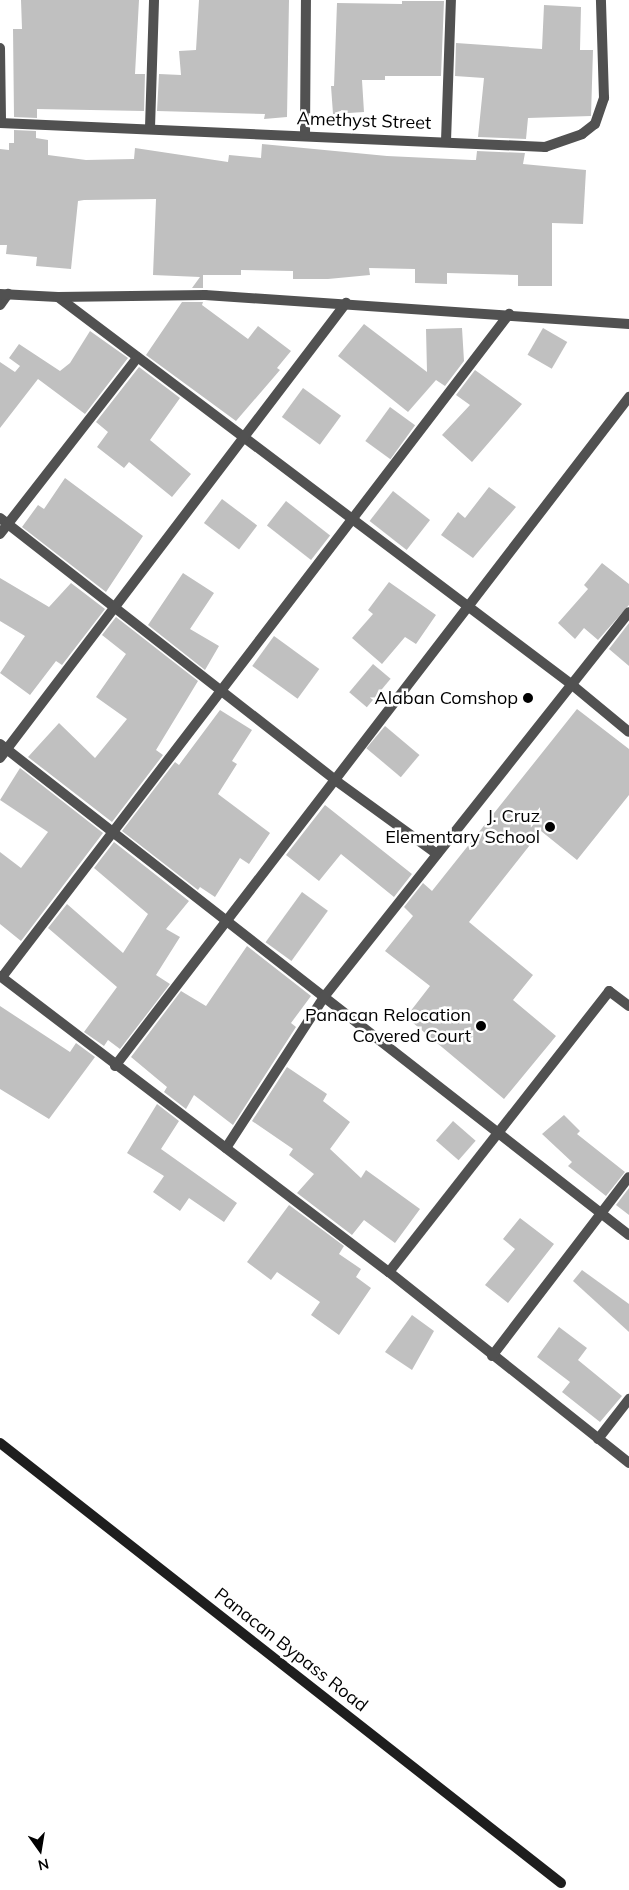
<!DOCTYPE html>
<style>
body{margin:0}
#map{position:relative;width:629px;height:1890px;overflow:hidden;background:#fff;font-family:Mulish,sans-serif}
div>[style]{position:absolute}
.building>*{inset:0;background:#c0c0c0;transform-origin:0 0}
.service>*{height:10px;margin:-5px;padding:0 5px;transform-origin:5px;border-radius:5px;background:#515151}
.minor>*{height:10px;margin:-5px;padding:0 5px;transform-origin:5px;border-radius:5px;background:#515151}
.secondary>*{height:10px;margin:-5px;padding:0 5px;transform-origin:5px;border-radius:5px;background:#1e1e1e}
.dots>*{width:14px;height:14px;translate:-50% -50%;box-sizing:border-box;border:2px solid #fff;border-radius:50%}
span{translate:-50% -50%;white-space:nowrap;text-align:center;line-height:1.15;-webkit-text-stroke:5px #fff;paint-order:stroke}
.street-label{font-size:18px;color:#000}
.poi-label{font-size:18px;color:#000}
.right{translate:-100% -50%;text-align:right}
.north{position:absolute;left:15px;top:1825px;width:50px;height:50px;-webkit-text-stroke:4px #fff;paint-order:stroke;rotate:167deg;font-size:14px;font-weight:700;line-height:20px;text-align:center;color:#000}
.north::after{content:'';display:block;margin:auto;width:18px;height:22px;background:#000;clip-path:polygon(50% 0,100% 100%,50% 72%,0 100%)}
</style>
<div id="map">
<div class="building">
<i style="clip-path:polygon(21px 0,139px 0,135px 74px,145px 74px,144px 111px,37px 109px,37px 118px,14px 117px,13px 29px,22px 29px)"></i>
<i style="clip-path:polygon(199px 0,289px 0,287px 117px,264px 119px,265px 114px,157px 111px,159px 74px,181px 75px,179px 51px,196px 50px)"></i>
<i style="clip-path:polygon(402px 1px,444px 1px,441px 76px,385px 76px,385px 80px,362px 80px,364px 112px,333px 114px,331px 86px,334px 86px,337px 3px,402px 4px)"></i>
<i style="clip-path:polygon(544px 5px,581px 7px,580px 50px,593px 50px,591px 116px,528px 118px,526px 139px,478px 137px,484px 78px,455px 76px,456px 43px,542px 49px)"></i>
<i style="clip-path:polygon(14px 130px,36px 131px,36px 138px,48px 140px,48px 155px,86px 160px,134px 159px,135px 148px,228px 162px,229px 155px,261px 158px,262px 144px,387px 156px,472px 160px,476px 160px,477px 151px,525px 153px,523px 164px,586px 170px,583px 224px,552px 223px,552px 286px,518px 286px,518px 275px,447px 273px,447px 284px,415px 283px,415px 269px,369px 268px,370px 275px,328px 279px,293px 279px,293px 271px,241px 270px,241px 275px,203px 275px,203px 288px,192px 288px,200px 277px,153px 275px,156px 199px,84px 200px,78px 201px,71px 269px,36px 266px,37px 257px,6px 254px,7px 245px,0 245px,0 149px,9px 150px,9px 143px,14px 143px)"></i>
<i style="clip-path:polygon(182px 302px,203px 302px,202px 305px,248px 339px,258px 326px,291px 351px,277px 368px,280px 370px,236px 421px,146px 355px)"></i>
<i style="clip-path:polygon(364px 324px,427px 372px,426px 329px,462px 328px,464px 361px,445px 386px,436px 380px,408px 412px,338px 356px)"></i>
<i style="left:543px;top:328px;width:28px;height:31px;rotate:30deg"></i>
<i style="clip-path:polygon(90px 331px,128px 358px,85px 414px,38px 379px,0 428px,0 362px,15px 372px,20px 366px,9px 358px,19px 344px,60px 371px,70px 363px)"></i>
<i style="clip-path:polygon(139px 367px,180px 398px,150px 440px,191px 474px,172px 497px,129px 462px,124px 468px,97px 447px,108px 432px,96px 422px)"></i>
<i style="clip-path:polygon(475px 370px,522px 404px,472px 462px,442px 435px,470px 405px,456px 395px)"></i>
<i style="left:303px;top:388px;width:47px;height:36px;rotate:36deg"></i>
<i style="left:390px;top:407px;width:31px;height:42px;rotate:36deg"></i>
<i style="clip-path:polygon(65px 478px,143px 536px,106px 592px,22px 527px,38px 505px,44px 509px)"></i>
<i style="clip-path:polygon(489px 487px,516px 507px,473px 558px,441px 535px,458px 512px,465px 518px)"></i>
<i style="left:393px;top:491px;width:47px;height:38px;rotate:38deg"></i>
<i style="left:222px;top:499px;width:44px;height:30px;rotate:37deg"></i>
<i style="left:286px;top:501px;width:56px;height:31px;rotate:38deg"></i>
<i style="clip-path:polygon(602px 563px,629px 584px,629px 605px,598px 640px,584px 628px,575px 639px,558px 623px,588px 589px,584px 585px)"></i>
<i style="clip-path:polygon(183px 573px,214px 593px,190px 629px,219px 646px,205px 670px,148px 625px)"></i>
<i style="clip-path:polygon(0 578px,49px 607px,71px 583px,105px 609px,62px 665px,56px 661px,30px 695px,0 673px,25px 636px,0 621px)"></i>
<i style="clip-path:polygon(389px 582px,436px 615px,416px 644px,405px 637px,382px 664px,352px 638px,373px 614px,368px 610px)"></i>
<i style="clip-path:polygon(116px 617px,198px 681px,156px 750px,163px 755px,112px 822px,28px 757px,59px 723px,95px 758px,127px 719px,96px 697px,126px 654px,102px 635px)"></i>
<i style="clip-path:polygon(629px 623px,629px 666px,609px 649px)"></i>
<i style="left:274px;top:636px;width:56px;height:37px;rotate:36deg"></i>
<i style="left:373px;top:664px;width:23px;height:37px;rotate:40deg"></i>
<i style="clip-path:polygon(577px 709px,629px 749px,629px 795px,577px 860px,541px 831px,469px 922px,533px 975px,513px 1000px,556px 1036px,504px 1099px,406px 1017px,430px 986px,385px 951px,413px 916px,404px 907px,423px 883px,432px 891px)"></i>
<i style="clip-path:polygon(220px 710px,252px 730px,232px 761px,237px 764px,218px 794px,270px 833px,249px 864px,240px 858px,215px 897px,200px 887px,198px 890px,122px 831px,175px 762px,179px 765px)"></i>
<i style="left:385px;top:726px;width:45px;height:29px;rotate:40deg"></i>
<i style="clip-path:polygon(20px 768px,103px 833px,21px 941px,0 924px,0 852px,21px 868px,48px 832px,0 800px)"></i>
<i style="clip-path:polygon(325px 805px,412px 874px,394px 897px,341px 854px,319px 881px,286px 855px)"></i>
<i style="clip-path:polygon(114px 842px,189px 901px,166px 929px,180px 937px,156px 975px,170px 984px,120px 1049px,108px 1040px,104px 1046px,84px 1032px,117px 987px,48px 928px,67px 904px,123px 953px,148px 914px,94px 868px)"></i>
<i style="left:302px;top:892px;width:32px;height:62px;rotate:36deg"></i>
<i style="clip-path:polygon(247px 946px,311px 996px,291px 1023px,296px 1027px,233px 1125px,194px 1095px,186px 1109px,164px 1092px,167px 1087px,131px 1057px,181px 991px,206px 1006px)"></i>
<i style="clip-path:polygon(0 1006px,70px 1052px,76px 1043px,95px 1057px,49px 1119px,0 1089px)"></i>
<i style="clip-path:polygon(287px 1067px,327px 1094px,323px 1101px,350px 1122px,330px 1149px,361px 1178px,366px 1170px,420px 1209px,395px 1243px,364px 1220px,352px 1235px,297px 1193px,314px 1174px,289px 1155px,293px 1149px,252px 1121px)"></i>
<i style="clip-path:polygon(157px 1104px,179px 1121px,161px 1149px,237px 1203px,224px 1222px,189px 1198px,180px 1211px,153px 1192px,164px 1176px,127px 1153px)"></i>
<i style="clip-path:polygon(564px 1115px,580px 1131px,577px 1134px,625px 1172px,606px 1196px,568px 1166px,572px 1162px,542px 1134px)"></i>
<i style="left:453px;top:1121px;width:30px;height:26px;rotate:41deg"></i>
<i style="clip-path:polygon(629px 1188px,629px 1215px,616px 1205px)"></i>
<i style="clip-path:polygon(289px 1205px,344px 1246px,339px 1254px,361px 1269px,356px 1277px,371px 1288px,339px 1335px,311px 1315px,320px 1302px,277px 1272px,271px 1280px,247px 1262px)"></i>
<i style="clip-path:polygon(520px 1218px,554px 1244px,508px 1303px,485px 1285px,515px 1249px,503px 1239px)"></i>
<i style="clip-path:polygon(582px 1270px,629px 1304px,629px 1332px,573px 1281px)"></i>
<i style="clip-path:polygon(412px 1315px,434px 1331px,412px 1370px,385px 1352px)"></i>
<i style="clip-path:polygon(559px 1327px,587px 1348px,578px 1360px,622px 1396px,600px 1422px,562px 1392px,570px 1382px,537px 1357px)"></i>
</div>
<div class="service">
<i style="left:58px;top:297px;width:643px;rotate:37.03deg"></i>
<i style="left:571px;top:684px;width:75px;rotate:39.6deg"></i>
<i style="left:0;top:305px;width:14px;rotate:-54deg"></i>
<i style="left:0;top:518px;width:425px;rotate:38deg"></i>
<i style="left:335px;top:780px;width:126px;rotate:36deg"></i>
<i style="left:0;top:534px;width:224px;rotate:-52.1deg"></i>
<i style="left:0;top:744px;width:798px;rotate:37.98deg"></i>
<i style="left:0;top:758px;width:572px;rotate:-52.75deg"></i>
<i style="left:2px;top:977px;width:835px;rotate:-52.59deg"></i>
<i style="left:115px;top:1066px;width:844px;rotate:-52.46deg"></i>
<i style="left:226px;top:1148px;width:180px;rotate:-57deg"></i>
<i style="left:324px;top:997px;width:491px;rotate:-51.6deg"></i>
<i style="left:598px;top:1439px;width:51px;rotate:-52.2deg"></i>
</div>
<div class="minor">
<i style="left:0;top:48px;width:75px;rotate:89.2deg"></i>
<i style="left:0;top:123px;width:546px;rotate:2.52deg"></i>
<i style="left:545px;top:147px;width:39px;rotate:-19deg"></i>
<i style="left:582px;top:134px;width:16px;rotate:-38deg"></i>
<i style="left:595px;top:124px;width:28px;rotate:-71deg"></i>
<i style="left:604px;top:98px;width:98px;rotate:-91.8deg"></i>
<i style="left:150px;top:128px;width:128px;rotate:-88.2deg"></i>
<i style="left:305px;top:135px;width:135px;rotate:-89.6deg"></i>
<i style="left:446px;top:141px;width:141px;rotate:-88deg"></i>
<i style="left:0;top:294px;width:58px;rotate:3deg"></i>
<i style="left:58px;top:297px;width:147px;rotate:-0.8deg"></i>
<i style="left:205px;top:295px;width:425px;rotate:3.9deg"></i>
<i style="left:0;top:976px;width:489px;rotate:37.3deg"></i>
<i style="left:389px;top:1272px;width:307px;rotate:38.5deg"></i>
<i style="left:389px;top:1272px;width:357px;rotate:-51.9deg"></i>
<i style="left:609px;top:991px;width:25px;rotate:37deg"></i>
<i style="left:492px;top:1356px;width:225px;rotate:-52.6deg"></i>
</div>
<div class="secondary">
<i style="left:0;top:1443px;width:713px;rotate:38.11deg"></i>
</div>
<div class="dots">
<i style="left:528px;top:698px;background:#000"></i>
<i style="left:550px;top:827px;background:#000"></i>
<i style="left:481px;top:1026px;background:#000"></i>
</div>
<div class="street-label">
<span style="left:364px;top:121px;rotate:2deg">Amethyst Street</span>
<span style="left:291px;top:1650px;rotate:38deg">Panacan Bypass Road</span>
</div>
<div class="poi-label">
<span class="right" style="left:518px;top:698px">Alaban Comshop</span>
<span class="right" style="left:540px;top:827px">J. Cruz<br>Elementary School</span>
<span class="right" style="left:471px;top:1026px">Panacan Relocation<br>Covered Court</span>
</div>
<div class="north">N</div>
</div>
